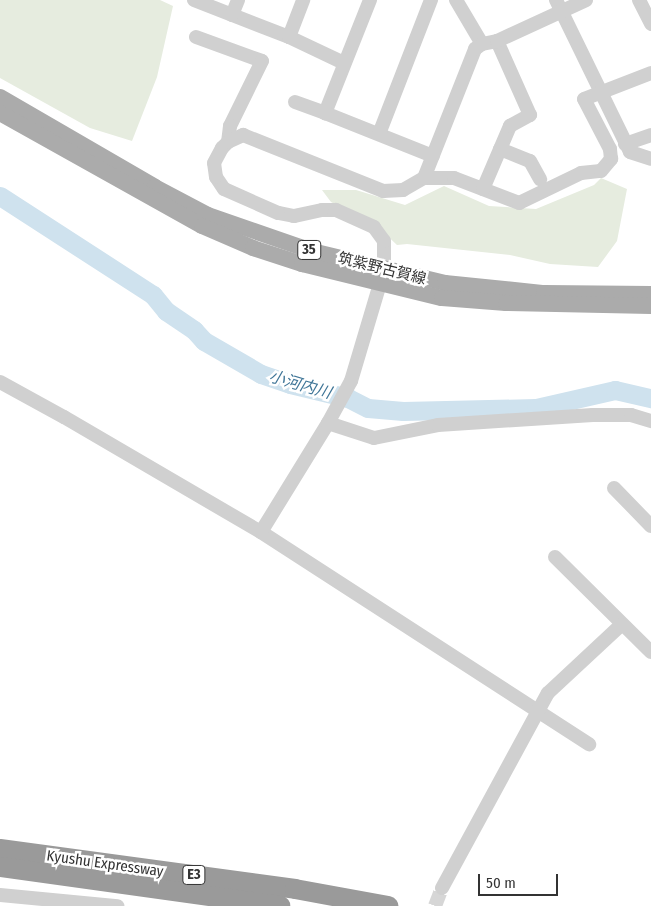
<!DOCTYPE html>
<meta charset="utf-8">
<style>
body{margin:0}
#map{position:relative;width:651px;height:906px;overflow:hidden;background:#fff;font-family:"Fira Sans Condensed","Noto Sans JP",sans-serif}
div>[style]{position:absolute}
.green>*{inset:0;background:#e6ecdf}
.river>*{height:19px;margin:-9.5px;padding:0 9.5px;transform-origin:9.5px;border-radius:9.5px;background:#cfe2ee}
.minor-tunnel>*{height:14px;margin-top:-7px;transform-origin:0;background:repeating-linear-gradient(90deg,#d6d6d6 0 14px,transparent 0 21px)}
.minor>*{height:14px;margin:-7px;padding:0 7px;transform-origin:7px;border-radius:7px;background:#d0d0d0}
.major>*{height:16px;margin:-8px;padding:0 8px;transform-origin:8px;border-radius:8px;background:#ababab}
.highway>*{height:20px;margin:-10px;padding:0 10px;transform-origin:10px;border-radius:10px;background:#9a9a9a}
span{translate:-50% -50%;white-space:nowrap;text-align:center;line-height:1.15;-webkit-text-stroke:5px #fff;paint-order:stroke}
.shield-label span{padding:1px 4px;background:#fff;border:1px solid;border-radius:4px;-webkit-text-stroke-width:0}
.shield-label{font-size:14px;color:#333;font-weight:700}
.street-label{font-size:15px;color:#333}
.water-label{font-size:16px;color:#3f7597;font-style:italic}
.scale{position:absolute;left:478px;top:874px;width:80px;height:22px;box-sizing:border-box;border:2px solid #333;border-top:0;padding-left:6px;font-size:15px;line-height:18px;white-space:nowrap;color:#333;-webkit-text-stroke:4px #fff;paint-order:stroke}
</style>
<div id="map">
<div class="green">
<i style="clip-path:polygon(0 0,160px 0,173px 6px,157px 77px,132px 141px,90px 128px,0 78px)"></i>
<i style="clip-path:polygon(601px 178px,627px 189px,617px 241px,598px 267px,550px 264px,510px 255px,407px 244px,397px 245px,377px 226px,331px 202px,322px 190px,356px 190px,405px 205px,444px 186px,489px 206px,536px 209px,594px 185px)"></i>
</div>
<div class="river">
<i style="left:0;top:196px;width:182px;rotate:32.9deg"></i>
<i style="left:153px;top:295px;width:21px;rotate:51deg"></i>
<i style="left:166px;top:311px;width:34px;rotate:34deg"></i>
<i style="left:194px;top:330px;width:15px;rotate:48deg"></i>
<i style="left:204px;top:341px;width:66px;rotate:30.1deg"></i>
<i style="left:261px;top:374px;width:31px;rotate:19deg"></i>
<i style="left:290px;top:384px;width:60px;rotate:13.6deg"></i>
<i style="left:348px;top:398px;width:22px;rotate:27deg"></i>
<i style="left:368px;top:408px;width:35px;rotate:5deg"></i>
<i style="left:403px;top:411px;width:133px;rotate:-1.3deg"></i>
<i style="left:536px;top:408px;width:81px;rotate:-12.8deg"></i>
<i style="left:615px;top:390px;width:37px;rotate:13deg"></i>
</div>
<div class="minor-tunnel">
<i style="left:435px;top:906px;width:19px;rotate:-69deg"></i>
</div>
<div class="minor">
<i style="left:194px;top:0;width:102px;rotate:21.3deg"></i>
<i style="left:289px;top:37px;width:61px;rotate:25.3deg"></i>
<i style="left:370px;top:0;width:122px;rotate:111.7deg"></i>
<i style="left:325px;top:113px;width:116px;rotate:21.7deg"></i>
<i style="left:456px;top:0;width:51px;rotate:59.4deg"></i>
<i style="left:556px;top:0;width:169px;rotate:64deg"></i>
<i style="left:630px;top:152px;width:22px;rotate:18deg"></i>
<i style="left:639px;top:0;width:27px;rotate:63deg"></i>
<i style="left:232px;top:15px;width:16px;rotate:-68deg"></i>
<i style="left:196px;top:37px;width:70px;rotate:20deg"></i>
<i style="left:262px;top:61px;width:72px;rotate:116.2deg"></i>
<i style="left:230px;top:126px;width:16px;rotate:97deg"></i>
<i style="left:289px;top:37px;width:40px;rotate:-69deg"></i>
<i style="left:295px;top:102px;width:32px;rotate:20deg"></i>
<i style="left:379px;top:134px;width:144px;rotate:-68.8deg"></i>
<i style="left:625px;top:144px;width:28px;rotate:-19deg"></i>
<i style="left:500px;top:149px;width:32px;rotate:22deg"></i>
<i style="left:530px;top:161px;width:21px;rotate:61deg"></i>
<i style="left:424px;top:178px;width:30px"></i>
<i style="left:454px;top:178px;width:70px;rotate:21deg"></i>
<i style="left:519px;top:203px;width:69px;rotate:-25.8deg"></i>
<i style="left:581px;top:173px;width:20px;rotate:-6deg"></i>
<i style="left:601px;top:171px;width:16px;rotate:-50deg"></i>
<i style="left:611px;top:159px;width:10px;rotate:-96deg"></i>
<i style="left:610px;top:149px;width:56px;rotate:-117.5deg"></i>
<i style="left:584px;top:99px;width:72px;rotate:-21.2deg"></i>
<i style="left:483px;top:189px;width:69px;rotate:-66.8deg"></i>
<i style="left:510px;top:126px;width:23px;rotate:-29deg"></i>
<i style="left:530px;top:115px;width:81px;rotate:-114deg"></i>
<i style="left:0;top:382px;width:73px;rotate:28.7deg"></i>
<i style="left:64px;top:417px;width:228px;rotate:30.3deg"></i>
<i style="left:261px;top:532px;width:391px;rotate:32.9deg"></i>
<i style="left:328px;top:423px;width:48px;rotate:18.1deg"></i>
<i style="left:374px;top:438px;width:65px;rotate:-11.5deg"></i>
<i style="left:438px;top:425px;width:155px;rotate:-3.7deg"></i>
<i style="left:593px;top:415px;width:38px"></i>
<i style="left:631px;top:415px;width:21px;rotate:17deg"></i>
<i style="left:614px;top:488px;width:53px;rotate:45.8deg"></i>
<i style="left:261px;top:532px;width:128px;rotate:-58.4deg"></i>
<i style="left:328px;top:423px;width:48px;rotate:-61.3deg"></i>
<i style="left:351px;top:381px;width:116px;rotate:-73.4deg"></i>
<i style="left:384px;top:270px;width:29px;rotate:-90deg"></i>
<i style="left:384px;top:241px;width:17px;rotate:-126deg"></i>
<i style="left:374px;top:227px;width:42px;rotate:-155.9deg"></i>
<i style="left:336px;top:210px;width:14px;rotate:180deg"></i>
<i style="left:322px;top:210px;width:29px;rotate:168deg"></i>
<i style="left:294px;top:216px;width:16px;rotate:-169deg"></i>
<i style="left:278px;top:213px;width:59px;rotate:-156deg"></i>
<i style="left:224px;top:189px;width:14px;rotate:-124deg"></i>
<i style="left:216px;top:177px;width:14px;rotate:-98deg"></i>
<i style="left:214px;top:163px;width:17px;rotate:-62deg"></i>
<i style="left:222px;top:148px;width:8px;rotate:-45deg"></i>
<i style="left:228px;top:142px;width:17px;rotate:-25deg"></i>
<i style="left:243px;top:135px;width:151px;rotate:21.8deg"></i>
<i style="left:383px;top:191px;width:20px;rotate:-3deg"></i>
<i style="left:403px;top:190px;width:24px;rotate:-30deg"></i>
<i style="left:424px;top:178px;width:139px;rotate:-68.4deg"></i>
<i style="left:475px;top:49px;width:9px;rotate:-36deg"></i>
<i style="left:482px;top:44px;width:15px;rotate:-11deg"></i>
<i style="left:497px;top:41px;width:98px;rotate:-24.7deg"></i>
<i style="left:555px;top:557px;width:135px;rotate:44.7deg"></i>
<i style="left:442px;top:888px;width:222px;rotate:-61.5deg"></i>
<i style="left:548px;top:693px;width:100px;rotate:-43deg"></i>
<i style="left:0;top:895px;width:118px;rotate:5.4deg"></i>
</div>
<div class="major">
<i style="left:0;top:97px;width:179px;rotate:30.1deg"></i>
<i style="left:155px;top:187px;width:60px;rotate:27.8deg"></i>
<i style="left:208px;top:215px;width:110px;rotate:19.1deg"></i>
<i style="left:312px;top:251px;width:137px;rotate:13.5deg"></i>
<i style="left:445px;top:283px;width:100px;rotate:5.8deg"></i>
<i style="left:544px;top:293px;width:107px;rotate:0.5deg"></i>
<i style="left:0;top:113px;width:231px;rotate:29.2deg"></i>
<i style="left:202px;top:226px;width:56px;rotate:23.3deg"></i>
<i style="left:253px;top:248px;width:52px;rotate:18.1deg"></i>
<i style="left:302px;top:264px;width:144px;rotate:13.7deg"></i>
<i style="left:442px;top:298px;width:64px;rotate:4.5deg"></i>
<i style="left:506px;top:303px;width:145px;rotate:1.2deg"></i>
</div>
<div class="highway">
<i style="left:0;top:849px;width:298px;rotate:7.7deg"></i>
<i style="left:295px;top:889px;width:95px;rotate:10.4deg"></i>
<i style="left:0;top:867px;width:283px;rotate:7.9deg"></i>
</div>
<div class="shield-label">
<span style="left:309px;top:250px">35</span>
<span style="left:194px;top:875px">E3</span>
</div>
<div class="street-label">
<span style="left:382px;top:269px;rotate:14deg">筑紫野古賀線</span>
<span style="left:105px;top:864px;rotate:8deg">Kyushu Expressway</span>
</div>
<div class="water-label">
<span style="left:300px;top:385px;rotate:16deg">小河内川</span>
</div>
<div class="scale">50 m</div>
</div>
